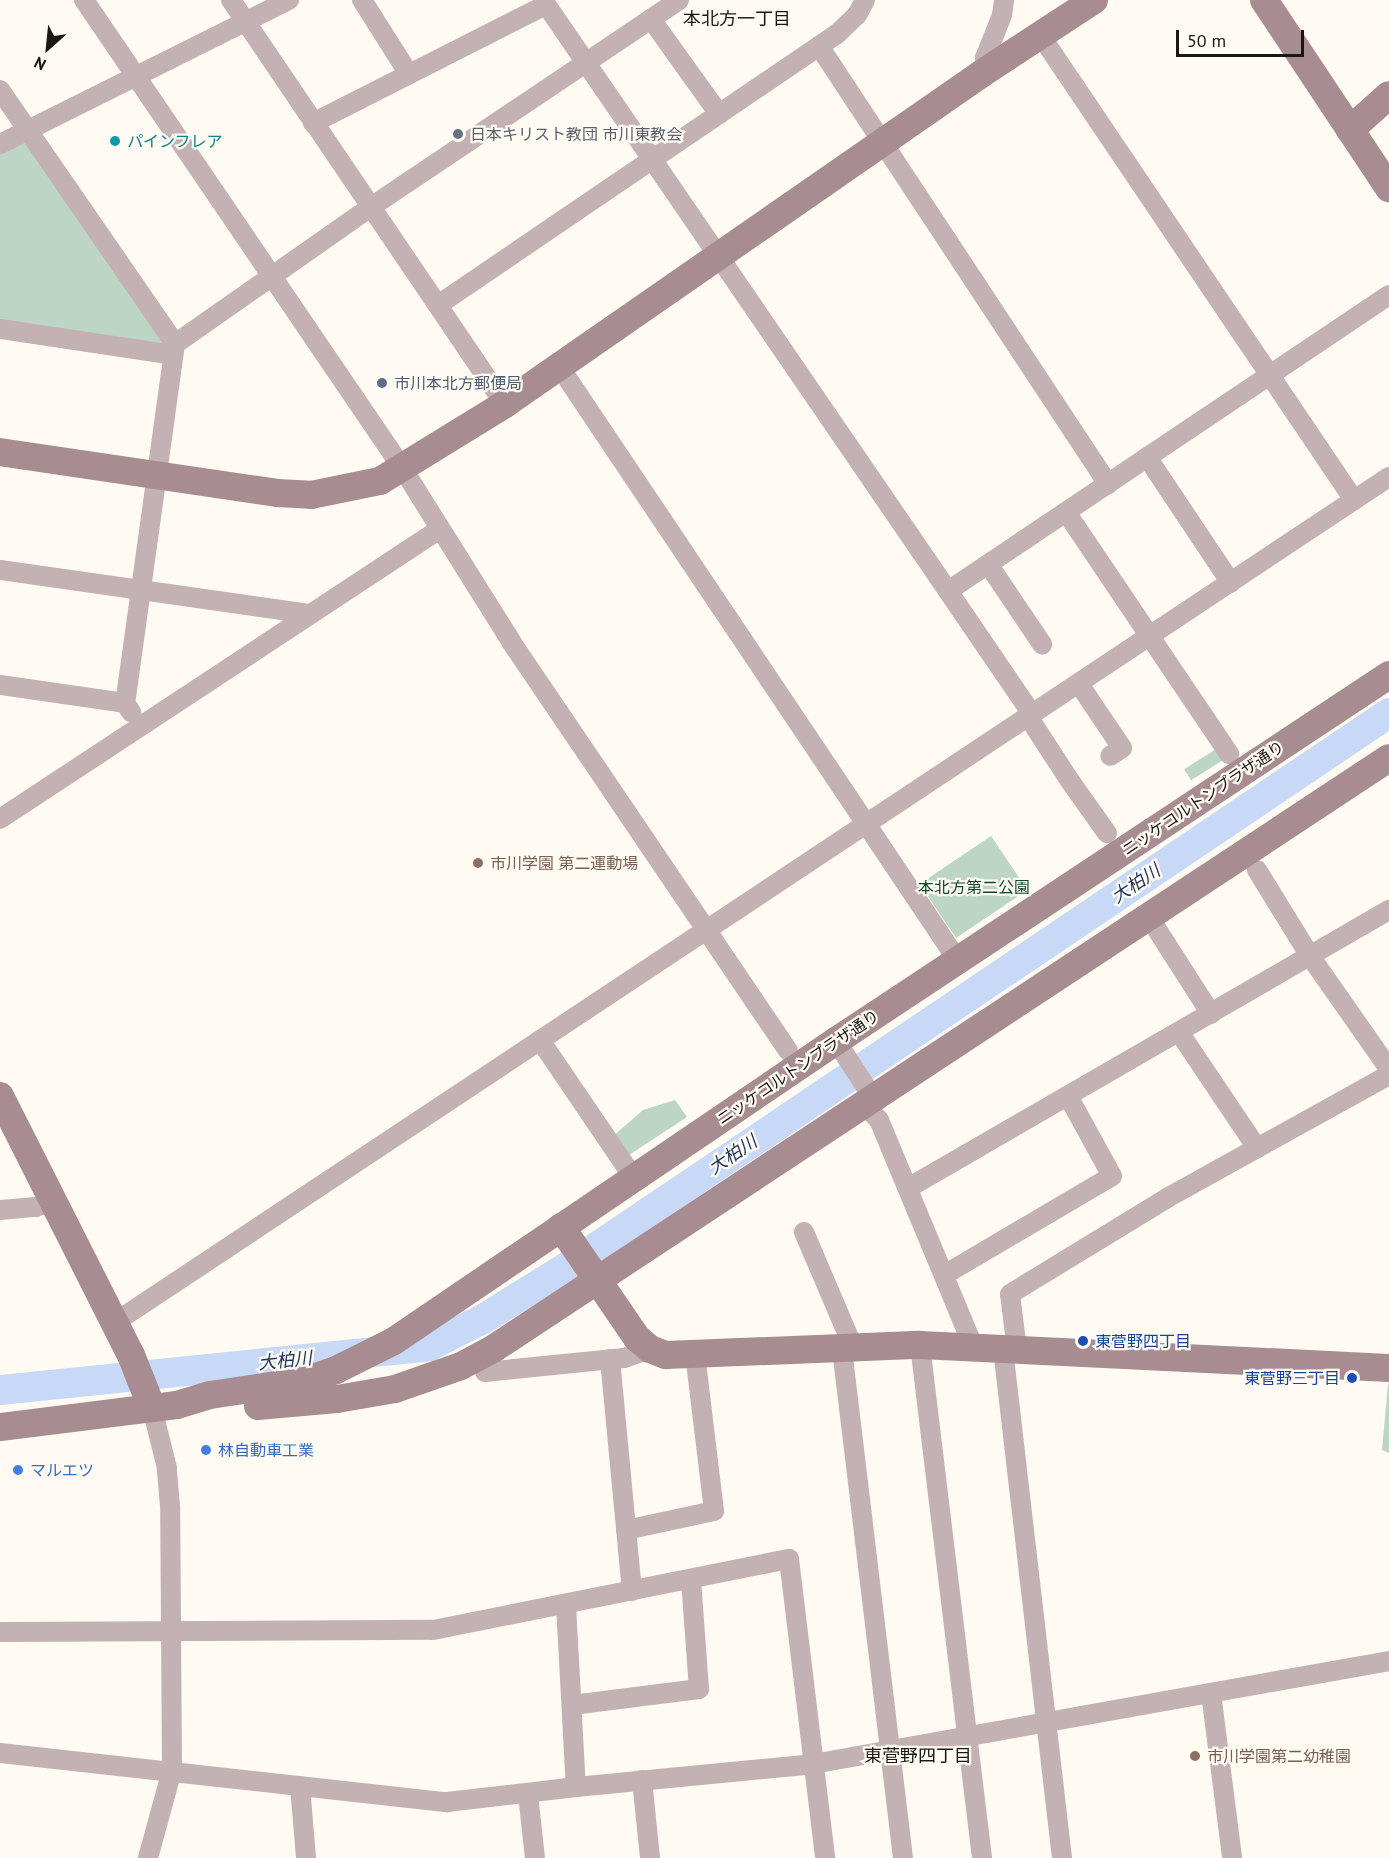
<!DOCTYPE html>
<meta charset="utf-8">
<style>
body{margin:0}
#map{position:relative;width:1389px;height:1858px;overflow:hidden;background:#fffbf2;font-family:"PT Sans","Noto Sans JP",sans-serif}
div>[style]{position:absolute}
.green>*{inset:0;background:#bdd5c5;transform-origin:0 0}
.river>*{height:30px;margin:-15px;padding:0 15px;transform-origin:15px;border-radius:15px;background:#c7d9f7}
.street>*{height:20px;margin:-10px;padding:0 10px;transform-origin:10px;border-radius:10px;background:#c3b1b4}
.secondary>*{height:28px;margin:-14px;padding:0 14px;transform-origin:14px;border-radius:14px;background:#a78d92}
.dots>*{width:16px;height:16px;translate:-50% -50%;box-sizing:border-box;border:3px solid #fffbf2;border-radius:50%}
span{translate:-50% -50%;white-space:nowrap;text-align:center;line-height:1.15;-webkit-text-stroke:4.5px #fffbf2;paint-order:stroke}
.worship-label{font-size:16px;color:#5b616d}
.left{translate:0 -50%;text-align:left}
.culture-label{font-size:16px;color:#0d838f}
.service-label{font-size:16px;color:#4e5e75}
.street-label{font-size:16px;color:#1a1713}
.education-label{font-size:16px;color:#785e54}
.park-label{font-size:16px;color:#0e472b}
.transit-label{font-size:16px;color:#164399}
.right{translate:-100% -50%;text-align:right}
.shop-label{font-size:16px;color:#366cbe}
.neighbourhood-label{font-size:18px;color:#1a1713}
.water-label{font-size:18px;color:#1b345a;font-style:italic}
.north{position:absolute;left:18px;top:18px;width:60px;height:60px;-webkit-text-stroke:4px #fffbf2;paint-order:stroke;rotate:207deg;font-size:16px;font-weight:700;line-height:24px;text-align:center;color:#1a1713}
.north::after{content:'';display:block;margin:auto;width:21px;height:27px;background:#1a1713;clip-path:polygon(50% 0,100% 100%,50% 72%,0 100%)}
.scale{position:absolute;left:1176px;top:30px;width:128px;height:27px;box-sizing:border-box;border:3px solid #1a1713;border-top:0;padding-left:8px;font-size:18px;line-height:21px;white-space:nowrap;color:#1a1713;-webkit-text-stroke:4px #fffbf2;paint-order:stroke}
</style>
<div id="map">
<div class="green">
<i style="clip-path:polygon(26px 140px,166px 345px,0 323px,0 152px)"></i>
<i style="left:1218px;top:748px;width:13px;height:40px;rotate:58deg"></i>
<i style="left:991px;top:836px;width:65px;height:86px;rotate:56deg"></i>
<i style="clip-path:polygon(675px 1100px,687px 1117px,626px 1157px,612px 1137px,643px 1110px)"></i>
<i style="clip-path:polygon(1388px 1384px,1389px 1384px,1389px 1453px,1382px 1450px)"></i>
</div>
<div class="river">
<i style="left:0;top:1390px;width:432px;rotate:-5.8deg"></i>
<i style="left:430px;top:1346px;width:59px;rotate:-27deg"></i>
<i style="left:483px;top:1319px;width:99px;rotate:-31.8deg"></i>
<i style="left:567px;top:1267px;width:991px;rotate:-33.98deg"></i>
</div>
<div class="street">
<i style="left:84px;top:0;width:567px;rotate:55.78deg"></i>
<i style="left:403px;top:469px;width:205px;rotate:57.9deg"></i>
<i style="left:512px;top:643px;width:492px;rotate:55.9deg"></i>
<i style="left:231px;top:0;width:488px;rotate:55.9deg"></i>
<i style="left:362px;top:0;width:88px;rotate:57.6deg"></i>
<i style="left:543px;top:0;width:716px;rotate:55.58deg"></i>
<i style="left:948px;top:591px;width:149px;rotate:55.7deg"></i>
<i style="left:1032px;top:714px;width:7px;rotate:98deg"></i>
<i style="left:1031px;top:721px;width:72px;rotate:57deg"></i>
<i style="left:1070px;top:781px;width:64px;rotate:54.6deg"></i>
<i style="left:651px;top:19px;width:117px;rotate:54.4deg"></i>
<i style="left:1041px;top:36px;width:560px;rotate:56deg"></i>
<i style="left:819px;top:46px;width:525px;rotate:56.58deg"></i>
<i style="left:991px;top:68px;width:12px;rotate:-121deg"></i>
<i style="left:985px;top:58px;width:46px;rotate:-68.4deg"></i>
<i style="left:1002px;top:15px;width:15px;rotate:-82deg"></i>
<i style="left:0;top:90px;width:308px;rotate:55.4deg"></i>
<i style="left:175px;top:344px;width:362px;rotate:97.9deg"></i>
<i style="left:313px;top:123px;width:261px;rotate:-26.9deg"></i>
<i style="left:0;top:144px;width:323px;rotate:-26.5deg"></i>
<i style="left:438px;top:305px;width:481px;rotate:-34.2deg"></i>
<i style="left:836px;top:35px;width:29px;rotate:-44deg"></i>
<i style="left:857px;top:15px;width:17px;rotate:-62deg"></i>
<i style="left:0;top:329px;width:175px;rotate:8.5deg"></i>
<i style="left:175px;top:344px;width:239px;rotate:-35deg"></i>
<i style="left:371px;top:207px;width:371px;rotate:-33.9deg"></i>
<i style="left:559px;top:366px;width:716px;rotate:56.15deg"></i>
<i style="left:1147px;top:457px;width:151px;rotate:56.3deg"></i>
<i style="left:1066px;top:512px;width:292px;rotate:56deg"></i>
<i style="left:988px;top:564px;width:97px;rotate:56deg"></i>
<i style="left:0;top:570px;width:312px;rotate:8.1deg"></i>
<i style="left:948px;top:591px;width:531px;rotate:-33.87deg"></i>
<i style="left:1079px;top:684px;width:77px;rotate:56.1deg"></i>
<i style="left:1122px;top:748px;width:14px;rotate:146deg"></i>
<i style="left:0;top:685px;width:126px;rotate:8.2deg"></i>
<i style="left:125px;top:703px;width:11px;rotate:56deg"></i>
<i style="left:0;top:819px;width:527px;rotate:-33.39deg"></i>
<i style="left:1257px;top:870px;width:101px;rotate:58.4deg"></i>
<i style="left:1310px;top:956px;width:138px;rotate:55deg"></i>
<i style="left:1149px;top:917px;width:115px;rotate:57.4deg"></i>
<i style="left:1179px;top:1032px;width:140px;rotate:56.1deg"></i>
<i style="left:540px;top:1040px;width:166px;rotate:55.8deg"></i>
<i style="left:836px;top:1041px;width:68px;rotate:57deg"></i>
<i style="left:864px;top:1104px;width:22px;rotate:47deg"></i>
<i style="left:879px;top:1120px;width:247px;rotate:67.4deg"></i>
<i style="left:908px;top:1188px;width:556px;rotate:-30.03deg"></i>
<i style="left:0;top:1210px;width:36px;rotate:-5deg"></i>
<i style="left:36px;top:1207px;width:18px;rotate:-22deg"></i>
<i style="left:804px;top:1232px;width:127px;rotate:66.9deg"></i>
<i style="left:944px;top:1275px;width:195px;rotate:-30.5deg"></i>
<i style="left:1112px;top:1176px;width:91px;rotate:-118.8deg"></i>
<i style="left:114px;top:1323px;width:1530px;rotate:-33.57deg"></i>
<i style="left:920px;top:1345px;width:517px;rotate:83.11deg"></i>
<i style="left:842px;top:1349px;width:513px;rotate:83.17deg"></i>
<i style="left:1003px;top:1349px;width:512px;rotate:83.39deg"></i>
<i style="left:1017px;top:1350px;width:56px;rotate:-97.1deg"></i>
<i style="left:1010px;top:1294px;width:184px;rotate:-31.4deg"></i>
<i style="left:1167px;top:1198px;width:254px;rotate:-29deg"></i>
<i style="left:610px;top:1359px;width:233px;rotate:84.6deg"></i>
<i style="left:485px;top:1372px;width:140px;rotate:-5.8deg"></i>
<i style="left:624px;top:1358px;width:28px;rotate:-19deg"></i>
<i style="left:626px;top:1530px;width:90px;rotate:-12.2deg"></i>
<i style="left:714px;top:1511px;width:157px;rotate:-96.9deg"></i>
<i style="left:566px;top:1605px;width:182px;rotate:86.9deg"></i>
<i style="left:0;top:1632px;width:433px;rotate:-0.3deg"></i>
<i style="left:433px;top:1630px;width:363px;rotate:-11.3deg"></i>
<i style="left:789px;top:1559px;width:301px;rotate:83.1deg"></i>
<i style="left:1211px;top:1693px;width:166px;rotate:82.7deg"></i>
<i style="left:572px;top:1705px;width:128px;rotate:-7.2deg"></i>
<i style="left:699px;top:1689px;width:110px;rotate:-94.2deg"></i>
<i style="left:0;top:1753px;width:450px;rotate:6.3deg"></i>
<i style="left:447px;top:1802px;width:130px;rotate:-6.6deg"></i>
<i style="left:576px;top:1787px;width:238px;rotate:-5.5deg"></i>
<i style="left:813px;top:1764px;width:585px;rotate:-10.14deg"></i>
<i style="left:642px;top:1780px;width:78px;rotate:84.1deg"></i>
<i style="left:300px;top:1786px;width:72px;rotate:85.2deg"></i>
<i style="left:528px;top:1794px;width:64px;rotate:83.8deg"></i>
<i style="left:148px;top:1858px;width:91px;rotate:-74.7deg"></i>
<i style="left:172px;top:1770px;width:264px;rotate:-90.4deg"></i>
<i style="left:170px;top:1506px;width:38px;rotate:-95deg"></i>
<i style="left:167px;top:1468px;width:62px;rotate:-104deg"></i>
</div>
<div class="secondary">
<i style="left:1264px;top:0;width:226px;rotate:56.4deg"></i>
<i style="left:1350px;top:130px;width:52px;rotate:-41.9deg"></i>
<i style="left:0;top:452px;width:280px;rotate:8.4deg"></i>
<i style="left:277px;top:493px;width:34px;rotate:3deg"></i>
<i style="left:311px;top:495px;width:70px;rotate:-11.5deg"></i>
<i style="left:380px;top:481px;width:147px;rotate:-31.6deg"></i>
<i style="left:505px;top:404px;width:579px;rotate:-34.73deg"></i>
<i style="left:981px;top:74px;width:135px;rotate:-33.2deg"></i>
<i style="left:0;top:1096px;width:290px;rotate:63.2deg"></i>
<i style="left:131px;top:1355px;width:57px;rotate:68.4deg"></i>
<i style="left:561px;top:1227px;width:135px;rotate:55.6deg"></i>
<i style="left:637px;top:1338px;width:17px;rotate:40deg"></i>
<i style="left:650px;top:1349px;width:17px;rotate:21deg"></i>
<i style="left:666px;top:1355px;width:254px;rotate:-2.3deg"></i>
<i style="left:920px;top:1345px;width:470px;rotate:2.8deg"></i>
<i style="left:258px;top:1406px;width:79px;rotate:-5.1deg"></i>
<i style="left:337px;top:1399px;width:59px;rotate:-9.8deg"></i>
<i style="left:395px;top:1389px;width:70px;rotate:-19.2deg"></i>
<i style="left:461px;top:1366px;width:36px;rotate:-28deg"></i>
<i style="left:493px;top:1349px;width:1073px;rotate:-33.41deg"></i>
<i style="left:0;top:1427px;width:178px;rotate:-7.1deg"></i>
<i style="left:177px;top:1405px;width:34px;rotate:-17deg"></i>
<i style="left:210px;top:1395px;width:95px;rotate:-8.5deg"></i>
<i style="left:304px;top:1381px;width:34px;rotate:-19deg"></i>
<i style="left:336px;top:1370px;width:65px;rotate:-26.6deg"></i>
<i style="left:394px;top:1341px;width:534px;rotate:-34.17deg"></i>
<i style="left:836px;top:1041px;width:663px;rotate:-33.5deg"></i>
</div>
<div class="dots">
<i style="left:458px;top:134px;background:#6b7280"></i>
<i style="left:115px;top:141px;background:#0f9aa8"></i>
<i style="left:382px;top:383px;background:#5c6f8a"></i>
<i style="left:478px;top:863px;background:#8d6e63"></i>
<i style="left:1083px;top:1341px;background:#1a4fb4"></i>
<i style="left:1352px;top:1378px;background:#1a4fb4"></i>
<i style="left:206px;top:1450px;background:#3f7fe0"></i>
<i style="left:18px;top:1470px;background:#3f7fe0"></i>
<i style="left:1195px;top:1756px;background:#8d6e63"></i>
</div>
<div class="worship-label">
<span class="left" style="left:470px;top:134px">日本キリスト教団 市川東教会</span>
</div>
<div class="culture-label">
<span class="left" style="left:127px;top:141px">パインフレア</span>
</div>
<div class="service-label">
<span class="left" style="left:394px;top:383px">市川本北方郵便局</span>
</div>
<div class="street-label">
<span style="left:1203px;top:798px;rotate:-34deg">ニッケコルトンプラザ通り</span>
<span style="left:798px;top:1067px;rotate:-34deg">ニッケコルトンプラザ通り</span>
</div>
<div class="education-label">
<span class="left" style="left:490px;top:863px">市川学園 第二運動場</span>
<span class="left" style="left:1207px;top:1756px">市川学園第二幼稚園</span>
</div>
<div class="park-label">
<span style="left:974px;top:887px">本北方第二公園</span>
</div>
<div class="transit-label">
<span class="left" style="left:1095px;top:1341px">東菅野四丁目</span>
<span class="right" style="left:1340px;top:1378px">東菅野三丁目</span>
</div>
<div class="shop-label">
<span class="left" style="left:218px;top:1450px">林自動車工業</span>
<span class="left" style="left:30px;top:1470px">マルエツ</span>
</div>
<div class="neighbourhood-label">
<span style="left:737px;top:19px">本北方一丁目</span>
<span style="left:918px;top:1756px">東菅野四丁目</span>
</div>
<div class="water-label">
<span style="left:1136px;top:884px;rotate:-34deg">大柏川</span>
<span style="left:733px;top:1155px;rotate:-34deg">大柏川</span>
<span style="left:285px;top:1361px;rotate:-6deg">大柏川</span>
</div>
<div class="north">N</div>
<div class="scale">50 m</div>
</div>
